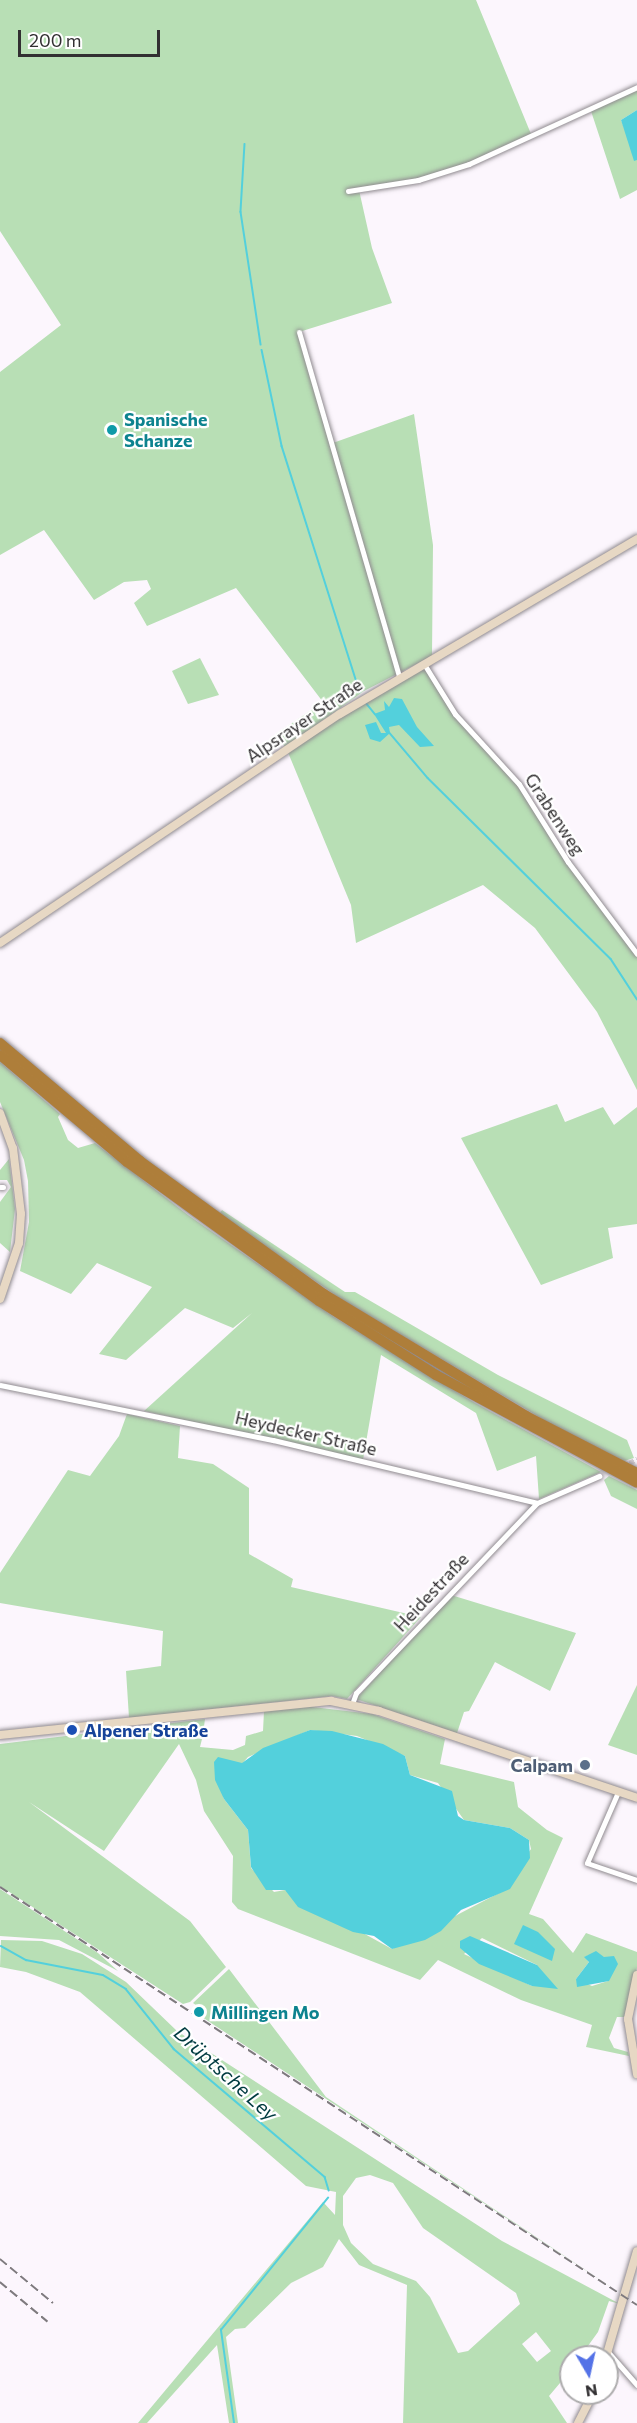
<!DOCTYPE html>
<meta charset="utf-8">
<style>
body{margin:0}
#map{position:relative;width:637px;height:2423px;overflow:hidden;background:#fcf6fd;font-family:Commissioner,sans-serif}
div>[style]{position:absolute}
.green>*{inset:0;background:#b8dfb5}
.water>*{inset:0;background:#53d0dc}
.stream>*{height:1.5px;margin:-0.75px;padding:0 0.75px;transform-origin:0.75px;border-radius:0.75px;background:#53d0dc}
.street-tunnel>*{height:5px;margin-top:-2.5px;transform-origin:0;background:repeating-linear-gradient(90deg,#d4ced4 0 5px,transparent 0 7.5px)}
.roads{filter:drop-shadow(0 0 2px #908b90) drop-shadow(0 0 2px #908b90)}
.street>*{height:5px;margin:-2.5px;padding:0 2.5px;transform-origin:2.5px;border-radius:2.5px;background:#fff}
.secondary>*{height:8px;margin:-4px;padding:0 4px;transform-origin:4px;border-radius:4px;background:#e7d8c4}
.highway>*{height:10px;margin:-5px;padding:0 5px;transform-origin:5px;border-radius:5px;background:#ae7e3a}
.rail>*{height:1.5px;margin-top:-0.75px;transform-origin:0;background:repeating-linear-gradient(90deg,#7e7a7e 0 9px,transparent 0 13.5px)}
.dots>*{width:16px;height:16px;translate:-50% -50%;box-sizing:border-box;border:3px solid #fff;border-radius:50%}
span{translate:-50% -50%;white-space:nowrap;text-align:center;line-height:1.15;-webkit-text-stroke:4.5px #fff;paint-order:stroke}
.culture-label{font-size:18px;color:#0d838f;font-weight:700}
.left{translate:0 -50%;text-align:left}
.street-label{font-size:18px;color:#323032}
.transit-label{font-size:18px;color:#164399;font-weight:700}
.service-label{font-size:18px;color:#4e5e75;font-weight:700}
.right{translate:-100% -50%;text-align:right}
.water-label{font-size:20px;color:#003b40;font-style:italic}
.north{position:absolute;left:559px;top:2345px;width:60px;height:60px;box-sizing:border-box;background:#fff;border:2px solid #adacad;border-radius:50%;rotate:171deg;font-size:16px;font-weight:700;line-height:24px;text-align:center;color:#323032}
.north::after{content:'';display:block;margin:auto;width:21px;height:27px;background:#5472e7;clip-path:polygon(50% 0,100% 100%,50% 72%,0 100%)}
.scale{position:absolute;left:18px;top:30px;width:142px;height:27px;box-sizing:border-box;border:3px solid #323032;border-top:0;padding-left:8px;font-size:18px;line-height:21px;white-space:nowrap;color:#323032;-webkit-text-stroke:4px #fff;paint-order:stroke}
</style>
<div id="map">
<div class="green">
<i style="clip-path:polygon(0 0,476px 0,531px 134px,469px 164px,418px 180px,359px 190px,372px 248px,392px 303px,299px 332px,330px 444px,414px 414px,433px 545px,432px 656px,364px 691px,285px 747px,276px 734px,323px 702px,236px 588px,147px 626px,134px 603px,151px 589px,147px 580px,124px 582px,94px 600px,44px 530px,0 555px,0 372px,61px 325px,0 231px)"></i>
<i style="clip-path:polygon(637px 89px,637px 110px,621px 120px,637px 160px,637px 190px,620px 199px,591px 111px)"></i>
<i style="clip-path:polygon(200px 658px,219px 695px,188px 704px,172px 671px)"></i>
<i style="clip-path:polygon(424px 663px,455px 714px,519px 784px,568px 862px,637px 954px,637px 1090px,597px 1012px,535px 928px,483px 885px,356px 943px,351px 905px,287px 750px)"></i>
<i style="clip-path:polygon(0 1062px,60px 1114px,58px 1117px,68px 1140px,78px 1148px,95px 1143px,188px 1215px,334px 1317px,475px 1403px,601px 1472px,539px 1499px,536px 1456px,497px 1471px,476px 1413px,381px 1355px,363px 1460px,144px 1411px,252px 1313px,233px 1328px,185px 1308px,126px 1360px,99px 1354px,152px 1287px,97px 1263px,71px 1294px,20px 1271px,29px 1222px,28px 1181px,24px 1160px,0 1102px)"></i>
<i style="clip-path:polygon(557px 1104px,565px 1122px,603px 1107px,614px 1125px,637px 1107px,637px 1224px,608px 1228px,613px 1258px,541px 1285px,461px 1138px)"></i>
<i style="clip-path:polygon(9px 1159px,15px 1209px,10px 1252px,0 1243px,0 1202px,11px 1187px,7px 1180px,0 1180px,0 1170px)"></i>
<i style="clip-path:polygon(222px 1210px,345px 1292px,355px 1292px,498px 1375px,627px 1440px,634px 1458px,624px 1461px,549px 1423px,341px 1299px,219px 1214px)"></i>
<i style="clip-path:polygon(127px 1414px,180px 1426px,178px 1458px,213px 1464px,249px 1488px,249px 1554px,293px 1579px,291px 1587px,421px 1617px,347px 1699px,332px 1696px,129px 1718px,126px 1671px,161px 1666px,163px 1631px,0 1603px,0 1573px,68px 1470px,90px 1476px,119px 1436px)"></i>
<i style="clip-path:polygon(609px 1476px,637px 1490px,637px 1509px,611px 1496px,604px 1480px)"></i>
<i style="clip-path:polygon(451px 1595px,576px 1633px,550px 1691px,495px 1662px,469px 1711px,464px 1712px,457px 1733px,356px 1699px)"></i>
<i style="clip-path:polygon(637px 1685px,637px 1755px,608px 1745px)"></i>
<i style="clip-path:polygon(evenodd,304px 1706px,372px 1714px,445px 1739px,440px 1764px,514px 1782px,518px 1807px,547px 1830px,563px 1838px,529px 1914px,543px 1919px,573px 1953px,586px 1933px,637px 1952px,637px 1968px,624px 2017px,617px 2017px,609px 2038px,614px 2048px,628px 2052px,629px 2056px,586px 2047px,592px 2025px,521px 2000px,438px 1960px,420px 1980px,238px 1909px,232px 1902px,233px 1856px,204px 1811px,196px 1780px,179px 1744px,104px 1851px,29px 1802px,190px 1921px,226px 1967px,190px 2002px,183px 2004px,0 1886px,0 1744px,205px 1719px,203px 1734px,194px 1733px,193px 1738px,202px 1739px,200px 1747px,233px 1750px,245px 1745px,246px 1736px,263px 1731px,264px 1711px,304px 1706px,310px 1730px,357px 1736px,405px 1756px,410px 1775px,438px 1783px,464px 1820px,510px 1828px,529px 1840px,531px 1849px,499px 1893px,392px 1949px,285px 1890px,274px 1892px,251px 1868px,248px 1830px,224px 1799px,221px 1788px,248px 1757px,310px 1730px,304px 1706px,482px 1938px,537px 1965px,532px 1986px,464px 1954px,482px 1938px,304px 1706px,589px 1955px,604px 1957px,608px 1981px,592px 1986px,576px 1979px,589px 1962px,585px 1957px,589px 1955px)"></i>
<i style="clip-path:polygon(0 1889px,98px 1953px,118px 1971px,59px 1940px,0 1936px)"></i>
<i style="clip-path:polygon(evenodd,1px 1940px,42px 1941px,82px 1954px,126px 1982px,177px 2031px,502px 2241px,620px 2304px,609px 2301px,598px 2332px,580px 2357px,571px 2357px,571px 2370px,549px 2396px,567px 2423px,403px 2423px,407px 2285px,359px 2265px,339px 2239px,323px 2267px,291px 2283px,245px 2328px,235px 2329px,226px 2337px,238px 2423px,229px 2423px,217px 2345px,147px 2423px,138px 2423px,323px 2202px,335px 2215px,336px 2192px,306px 2186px,80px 1992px,26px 1972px,0 1967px,1px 1940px,370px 2175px,393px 2183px,423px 2228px,516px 2293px,520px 2304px,468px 2351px,458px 2353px,430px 2297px,416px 2281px,373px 2264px,351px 2243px,343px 2225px,343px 2196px,356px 2178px,370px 2175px,1px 1940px,536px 2332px,551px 2351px,537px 2362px,522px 2344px,536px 2332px)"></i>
<i style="clip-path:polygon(229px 1969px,326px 2097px,623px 2295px,202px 2017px,203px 2010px,193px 2003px)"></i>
</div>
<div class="water">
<i style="clip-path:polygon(637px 110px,637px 160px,634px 161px,621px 120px)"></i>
<i style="clip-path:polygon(394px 698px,402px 699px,417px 727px,434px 746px,420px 747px,399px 725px,389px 727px,390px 733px,380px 742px,370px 739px,365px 725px,376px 722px,381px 733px,386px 733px,374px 714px,385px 710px,384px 701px,389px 707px)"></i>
<i style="clip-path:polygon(310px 1730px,332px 1731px,383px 1744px,405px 1756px,410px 1775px,452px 1791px,458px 1816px,464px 1820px,510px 1828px,529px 1840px,530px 1858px,510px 1889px,461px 1910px,441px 1931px,425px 1940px,392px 1949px,374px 1936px,353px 1932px,298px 1907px,285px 1890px,266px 1890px,251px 1867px,248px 1830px,224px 1799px,215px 1780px,214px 1762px,218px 1757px,242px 1763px,263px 1748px)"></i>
<i style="clip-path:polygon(523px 1925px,538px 1932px,555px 1949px,552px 1961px,514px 1944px)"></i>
<i style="clip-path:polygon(470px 1936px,537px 1965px,558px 1989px,532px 1986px,479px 1964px,460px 1948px,460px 1941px)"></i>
<i style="clip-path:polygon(596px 1951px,604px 1957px,614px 1956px,618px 1964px,609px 1981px,577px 1987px,576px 1979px,589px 1962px,584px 1957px)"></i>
</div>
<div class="stream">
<i style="left:245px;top:144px;width:68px;rotate:93.4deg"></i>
<i style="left:241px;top:212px;width:134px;rotate:81.4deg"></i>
<i style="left:262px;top:350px;width:98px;rotate:78.2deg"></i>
<i style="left:282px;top:446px;width:258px;rotate:72.4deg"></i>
<i style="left:367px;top:704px;width:13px;rotate:51deg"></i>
<i style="left:389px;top:732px;width:60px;rotate:49.7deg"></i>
<i style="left:428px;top:778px;width:257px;rotate:44.7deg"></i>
<i style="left:611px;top:959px;width:48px;rotate:57deg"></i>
<i style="left:1px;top:1946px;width:29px;rotate:29deg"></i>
<i style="left:26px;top:1960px;width:78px;rotate:11deg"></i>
<i style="left:103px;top:1975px;width:27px;rotate:31deg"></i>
<i style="left:126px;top:1989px;width:77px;rotate:51.3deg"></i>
<i style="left:174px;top:2049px;width:198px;rotate:40.3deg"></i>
<i style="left:325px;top:2177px;width:14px;rotate:73deg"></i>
<i style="left:234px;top:2423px;width:94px;rotate:-98deg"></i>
<i style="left:221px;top:2330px;width:170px;rotate:-51deg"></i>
</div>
<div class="street-tunnel">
<i style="left:623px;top:1466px;width:16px;rotate:-27deg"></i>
</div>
<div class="roads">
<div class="street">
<i style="left:348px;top:191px;width:71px;rotate:-8.9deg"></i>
<i style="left:418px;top:180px;width:53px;rotate:-17.4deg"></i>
<i style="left:469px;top:164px;width:185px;rotate:-24.6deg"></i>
<i style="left:299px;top:332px;width:359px;rotate:73.8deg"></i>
<i style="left:424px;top:664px;width:59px;rotate:58.2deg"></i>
<i style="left:455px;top:714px;width:95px;rotate:47.6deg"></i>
<i style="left:519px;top:784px;width:92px;rotate:57.9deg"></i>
<i style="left:568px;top:862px;width:115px;rotate:53.1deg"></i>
<i style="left:0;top:1187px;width:3px"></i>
<i style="left:0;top:1385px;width:278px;rotate:11.4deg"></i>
<i style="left:273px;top:1440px;width:271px;rotate:13.4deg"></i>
<i style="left:537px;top:1503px;width:68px;rotate:-23.5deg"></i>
<i style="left:352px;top:1704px;width:12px;rotate:-70deg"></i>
<i style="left:356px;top:1693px;width:262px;rotate:-46.4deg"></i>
<i style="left:618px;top:1792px;width:77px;rotate:113.6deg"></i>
<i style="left:587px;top:1863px;width:53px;rotate:18.8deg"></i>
<i style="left:608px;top:2352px;width:44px;rotate:48.7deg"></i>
</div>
<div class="secondary">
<i style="left:0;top:943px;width:410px;rotate:-34deg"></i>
<i style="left:340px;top:714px;width:345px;rotate:-30.5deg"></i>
<i style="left:0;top:1113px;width:37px;rotate:70deg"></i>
<i style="left:13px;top:1148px;width:66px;rotate:83.1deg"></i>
<i style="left:21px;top:1214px;width:29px;rotate:94deg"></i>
<i style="left:19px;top:1243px;width:59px;rotate:108.7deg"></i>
<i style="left:0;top:1735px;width:333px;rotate:-5.9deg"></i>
<i style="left:331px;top:1701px;width:49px;rotate:11.8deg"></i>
<i style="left:379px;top:1711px;width:272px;rotate:18.6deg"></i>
<i style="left:637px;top:1975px;width:45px;rotate:101.6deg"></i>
<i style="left:628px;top:2019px;width:56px;rotate:80.7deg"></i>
<i style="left:606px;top:2357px;width:110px;rotate:-73.7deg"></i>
<i style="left:578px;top:2423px;width:34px;rotate:-63deg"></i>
</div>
<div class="highway">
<i style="left:0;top:1043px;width:183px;rotate:40.1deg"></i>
<i style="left:140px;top:1161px;width:227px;rotate:35.9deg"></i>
<i style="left:324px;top:1294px;width:236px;rotate:31.1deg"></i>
<i style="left:526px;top:1416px;width:125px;rotate:27.2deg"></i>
<i style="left:0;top:1055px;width:166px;rotate:40.1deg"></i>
<i style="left:127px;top:1162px;width:237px;rotate:35.9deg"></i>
<i style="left:319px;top:1301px;width:138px;rotate:32.3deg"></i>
<i style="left:436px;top:1375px;width:228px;rotate:28.2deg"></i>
</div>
</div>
<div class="rail">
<i style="left:0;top:1887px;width:762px;rotate:33.27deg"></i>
<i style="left:0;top:2259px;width:69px;rotate:39.7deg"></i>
<i style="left:0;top:2282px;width:62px;rotate:39.8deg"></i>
</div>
<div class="dots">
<i style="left:112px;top:430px;background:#0f9aa8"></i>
<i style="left:72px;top:1730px;background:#1a4fb4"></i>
<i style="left:585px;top:1765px;background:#5c6f8a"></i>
<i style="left:199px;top:2012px;background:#0f9aa8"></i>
</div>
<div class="culture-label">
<span class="left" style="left:124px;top:430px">Spanische<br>Schanze</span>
<span class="left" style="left:211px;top:2012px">Millingen Mo</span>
</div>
<div class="street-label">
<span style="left:304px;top:720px;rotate:-34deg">Alpsrayer Straße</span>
<span style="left:555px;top:814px;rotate:57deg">Grabenweg</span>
<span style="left:306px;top:1433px;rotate:13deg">Heydecker Straße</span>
<span style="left:431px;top:1592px;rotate:-47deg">Heidestraße</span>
</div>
<div class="transit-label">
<span class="left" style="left:84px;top:1730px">Alpener Straße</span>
</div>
<div class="service-label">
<span class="right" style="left:573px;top:1765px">Calpam</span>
</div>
<div class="water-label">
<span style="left:226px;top:2073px;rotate:42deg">Drüptsche Ley</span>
</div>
<div class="north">N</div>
<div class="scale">200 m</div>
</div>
